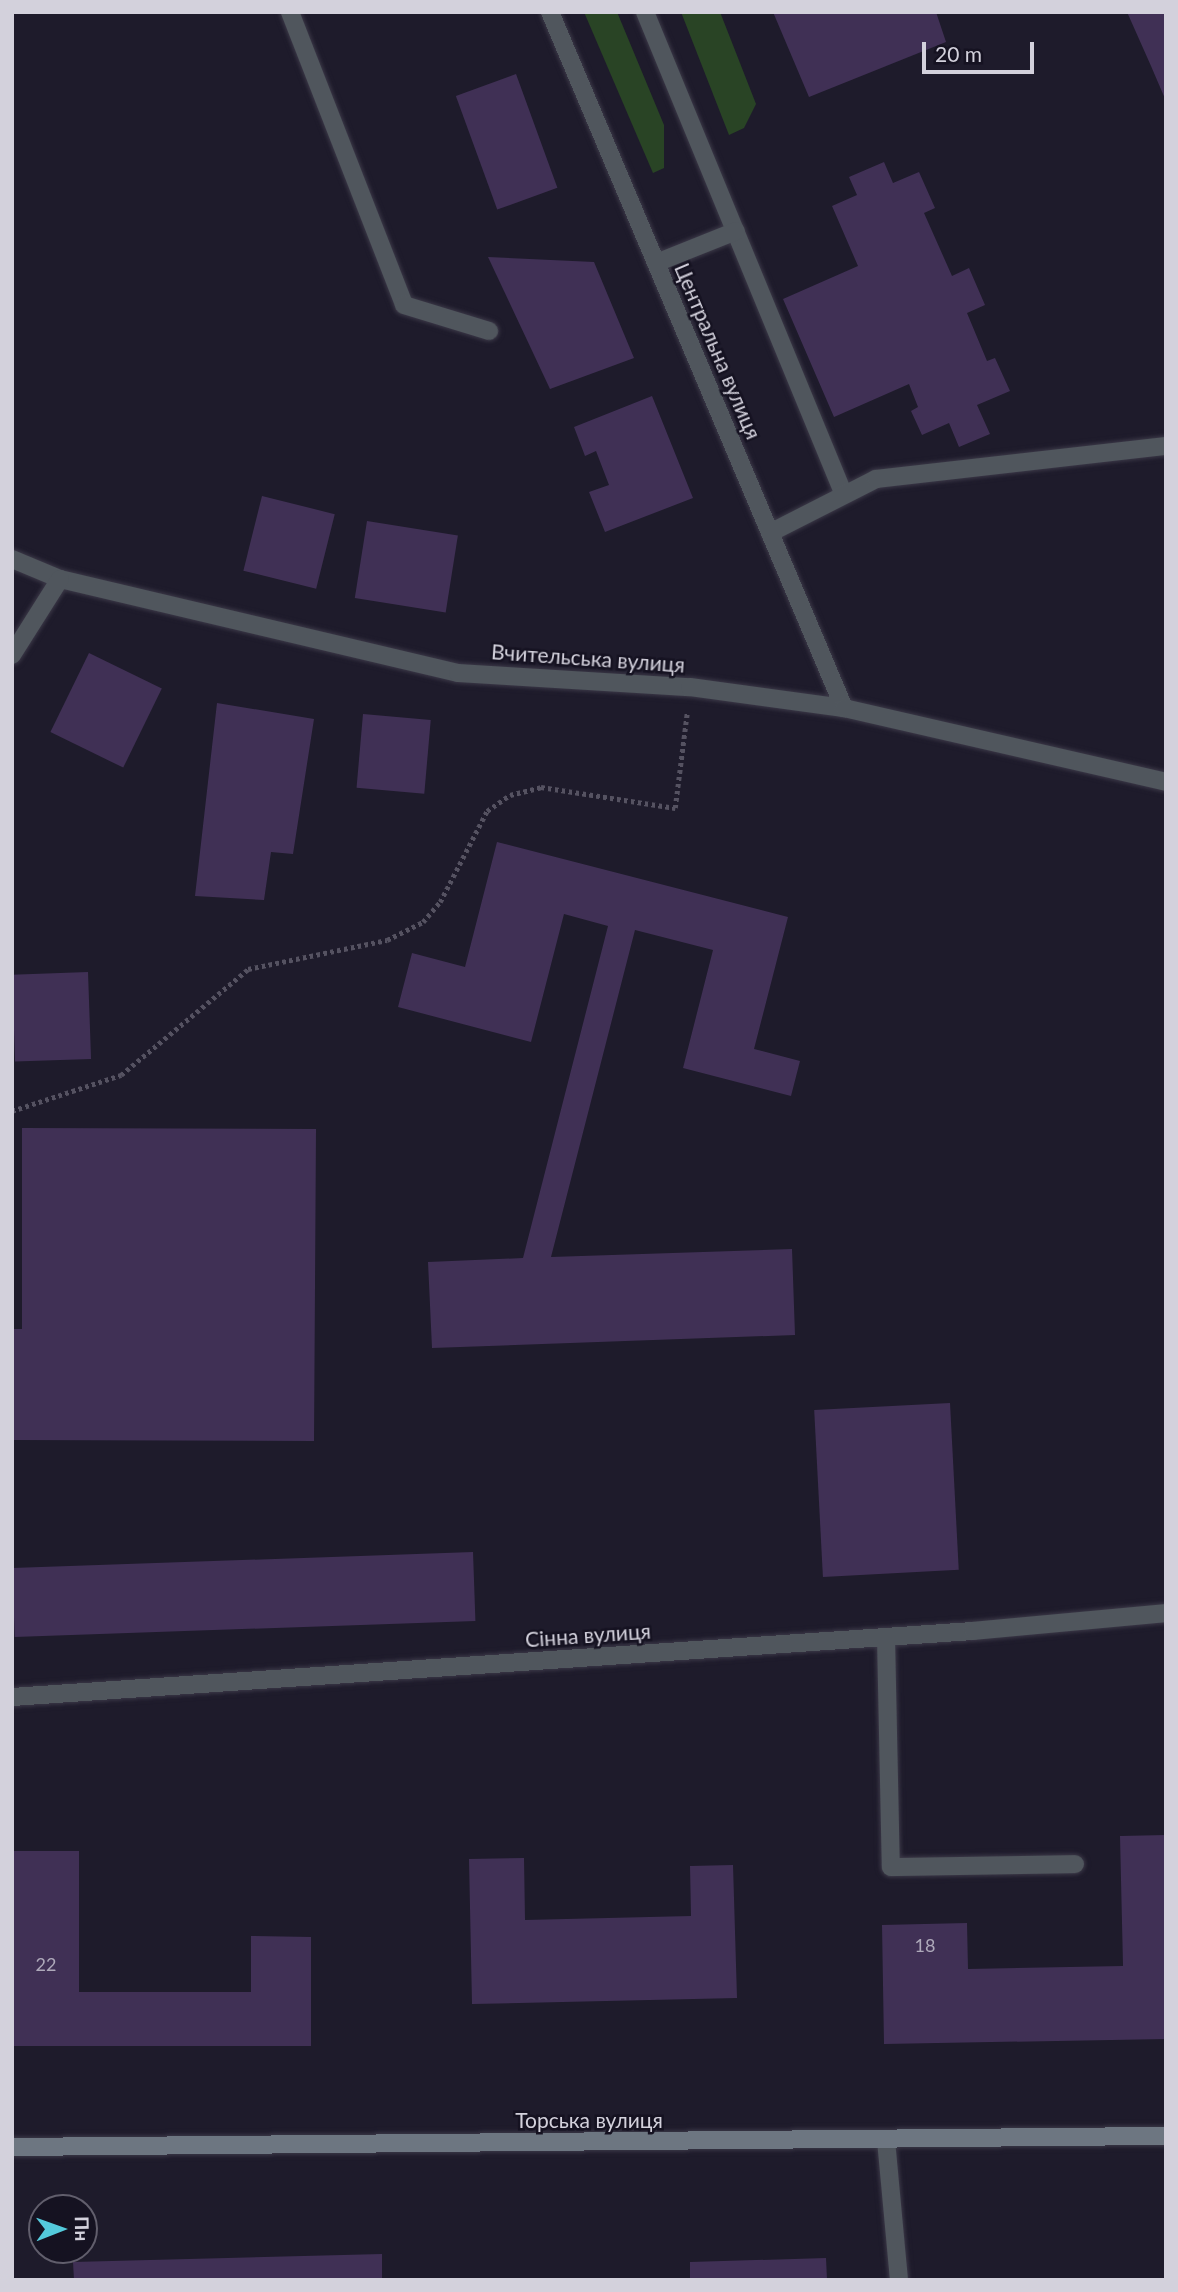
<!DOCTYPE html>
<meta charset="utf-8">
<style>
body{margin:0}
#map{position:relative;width:1178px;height:2292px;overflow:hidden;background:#1e1b2b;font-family:Lato,sans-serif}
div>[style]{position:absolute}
.green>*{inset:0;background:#294425}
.building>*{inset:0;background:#403055;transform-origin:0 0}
.path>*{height:4.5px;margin-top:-2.25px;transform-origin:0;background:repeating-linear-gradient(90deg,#555261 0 3.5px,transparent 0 7px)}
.roads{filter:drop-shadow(0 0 2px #3b3847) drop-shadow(0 0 2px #3b3847)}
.service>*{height:18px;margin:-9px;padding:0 9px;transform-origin:9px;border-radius:9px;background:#50565d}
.minor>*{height:18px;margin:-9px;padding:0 9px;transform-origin:9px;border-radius:9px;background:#50565d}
.tertiary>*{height:18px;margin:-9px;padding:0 9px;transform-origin:9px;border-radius:9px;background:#50565d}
.secondary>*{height:18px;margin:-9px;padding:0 9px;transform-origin:9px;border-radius:9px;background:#6d7681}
span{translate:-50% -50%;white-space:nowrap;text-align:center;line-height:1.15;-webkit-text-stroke:5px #151221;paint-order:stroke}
.number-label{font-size:18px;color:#aea9ba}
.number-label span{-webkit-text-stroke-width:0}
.street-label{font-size:21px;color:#d3d1dc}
.frame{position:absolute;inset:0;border:14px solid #d3d1dc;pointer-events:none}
.north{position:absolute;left:28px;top:2194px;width:70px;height:70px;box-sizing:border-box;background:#151221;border:2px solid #615e6c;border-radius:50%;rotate:89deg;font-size:19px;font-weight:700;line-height:28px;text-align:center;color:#d3d1dc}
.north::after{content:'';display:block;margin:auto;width:24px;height:32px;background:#54cadc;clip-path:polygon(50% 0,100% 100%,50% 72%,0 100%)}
.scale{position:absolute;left:922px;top:42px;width:112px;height:32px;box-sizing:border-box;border:4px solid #d3d1dc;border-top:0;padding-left:9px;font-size:21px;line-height:24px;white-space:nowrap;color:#d3d1dc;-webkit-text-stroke:5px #151221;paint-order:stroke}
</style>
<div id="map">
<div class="green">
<i style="clip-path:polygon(584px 12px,617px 12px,664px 125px,664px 168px,653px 173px)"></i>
<i style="clip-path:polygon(681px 12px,720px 12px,756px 104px,744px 128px,729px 135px)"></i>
</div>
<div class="building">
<i style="clip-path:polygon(773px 12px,936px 12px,946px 42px,809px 97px)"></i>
<i style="clip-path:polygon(1127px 12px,1166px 12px,1166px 101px,1151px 66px)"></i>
<i style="left:516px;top:74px;width:121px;height:64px;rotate:70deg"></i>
<i style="clip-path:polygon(884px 162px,893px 183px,919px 172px,935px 208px,924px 213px,952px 276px,969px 268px,985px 305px,967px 313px,987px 361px,995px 358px,1010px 391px,977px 405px,990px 434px,959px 447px,949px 423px,922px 435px,911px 411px,918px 407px,909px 384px,834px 417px,783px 299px,858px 266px,832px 206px,857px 195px,849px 177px)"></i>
<i style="clip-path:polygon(488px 257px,594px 262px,634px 358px,550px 389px)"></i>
<i style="clip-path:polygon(652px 396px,693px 498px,605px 532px,589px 492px,609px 485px,596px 451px,585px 456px,574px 427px)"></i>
<i style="left:262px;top:496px;width:75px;height:77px;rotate:14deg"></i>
<i style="left:367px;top:521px;width:92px;height:78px;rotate:9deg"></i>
<i style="left:89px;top:653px;width:81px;height:88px;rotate:26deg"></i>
<i style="clip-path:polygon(217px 703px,314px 719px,293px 854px,271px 852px,264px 900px,195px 896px)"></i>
<i style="left:363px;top:714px;width:68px;height:74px;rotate:5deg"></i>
<i style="clip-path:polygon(497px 842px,788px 917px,754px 1049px,800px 1061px,791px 1096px,683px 1068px,713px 950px,635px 930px,551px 1257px,792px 1249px,795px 1335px,432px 1348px,428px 1262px,523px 1258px,608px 926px,564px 914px,531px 1042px,398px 1007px,412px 953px,465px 967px)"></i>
<i style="left:88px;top:972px;width:87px;height:76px;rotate:88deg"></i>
<i style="clip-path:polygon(22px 1128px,316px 1129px,314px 1441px,12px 1440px,12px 1329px,22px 1329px)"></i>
<i style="left:950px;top:1403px;width:167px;height:136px;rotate:87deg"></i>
<i style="left:473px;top:1552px;width:69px;height:461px;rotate:88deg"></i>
<i style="clip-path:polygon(1166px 1835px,1166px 2039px,884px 2044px,882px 1925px,967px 1923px,968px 1969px,1123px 1966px,1120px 1836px)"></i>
<i style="clip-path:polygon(14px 1851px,79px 1851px,79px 1992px,251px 1992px,251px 1936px,311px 1937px,311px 2046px,14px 2046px)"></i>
<i style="clip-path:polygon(524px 1858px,525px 1920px,691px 1916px,690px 1866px,733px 1865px,737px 1998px,472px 2004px,469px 1859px)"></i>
<i style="clip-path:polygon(382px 2254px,382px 2280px,74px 2280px,73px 2262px)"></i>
<i style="clip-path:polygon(826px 2258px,827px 2280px,690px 2280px,690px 2262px)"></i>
</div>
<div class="path">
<i style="left:12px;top:1111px;width:115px;rotate:-18.3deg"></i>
<i style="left:121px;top:1075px;width:165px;rotate:-39.8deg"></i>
<i style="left:248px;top:969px;width:142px;rotate:-11.8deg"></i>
<i style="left:387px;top:940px;width:40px;rotate:-26.6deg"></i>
<i style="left:423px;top:922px;width:26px;rotate:-50deg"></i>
<i style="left:440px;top:902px;width:102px;rotate:-62.7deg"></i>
<i style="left:487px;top:811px;width:28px;rotate:-35deg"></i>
<i style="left:510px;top:795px;width:32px;rotate:-14deg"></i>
<i style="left:541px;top:787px;width:136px;rotate:8.9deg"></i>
<i style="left:675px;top:808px;width:96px;rotate:-82.8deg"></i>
</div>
<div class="roads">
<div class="service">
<i style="left:290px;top:12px;width:314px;rotate:68.7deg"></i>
<i style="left:404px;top:305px;width:89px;rotate:17deg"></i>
<i style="left:645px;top:12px;width:522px;rotate:67.61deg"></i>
<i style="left:656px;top:263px;width:86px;rotate:-21.8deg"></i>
<i style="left:770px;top:533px;width:119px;rotate:-27deg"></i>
<i style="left:876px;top:479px;width:292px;rotate:-6.5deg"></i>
<i style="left:886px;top:1637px;width:230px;rotate:88.8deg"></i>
<i style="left:891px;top:1867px;width:184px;rotate:-0.9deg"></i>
</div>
<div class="minor">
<i style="left:12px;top:559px;width:52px;rotate:22.6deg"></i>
<i style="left:60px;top:579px;width:409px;rotate:13.3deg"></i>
<i style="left:458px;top:673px;width:232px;rotate:3.5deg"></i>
<i style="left:690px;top:687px;width:155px;rotate:7.8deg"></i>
<i style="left:12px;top:655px;width:90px;rotate:-57.7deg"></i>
<i style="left:12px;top:1697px;width:963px;rotate:-3.93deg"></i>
<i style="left:973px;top:1631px;width:194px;rotate:-5.3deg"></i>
<i style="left:886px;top:2140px;width:141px;rotate:84.7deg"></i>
</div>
<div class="tertiary">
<i style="left:550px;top:12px;width:756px;rotate:67.1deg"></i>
<i style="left:844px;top:708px;width:330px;rotate:12.9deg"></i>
</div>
<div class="secondary">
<i style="left:12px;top:2147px;width:1154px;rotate:-0.55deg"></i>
</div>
</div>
<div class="number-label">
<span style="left:925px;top:1945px">18</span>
<span style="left:46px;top:1964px">22</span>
</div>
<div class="street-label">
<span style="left:718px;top:351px;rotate:67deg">Центральна вулиця</span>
<span style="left:588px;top:658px;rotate:4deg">Вчительська вулиця</span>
<span style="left:588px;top:1635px;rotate:-4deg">Сінна вулиця</span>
<span style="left:589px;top:2120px">Торська вулиця</span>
</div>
<div class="frame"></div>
<div class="north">Пн</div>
<div class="scale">20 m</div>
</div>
